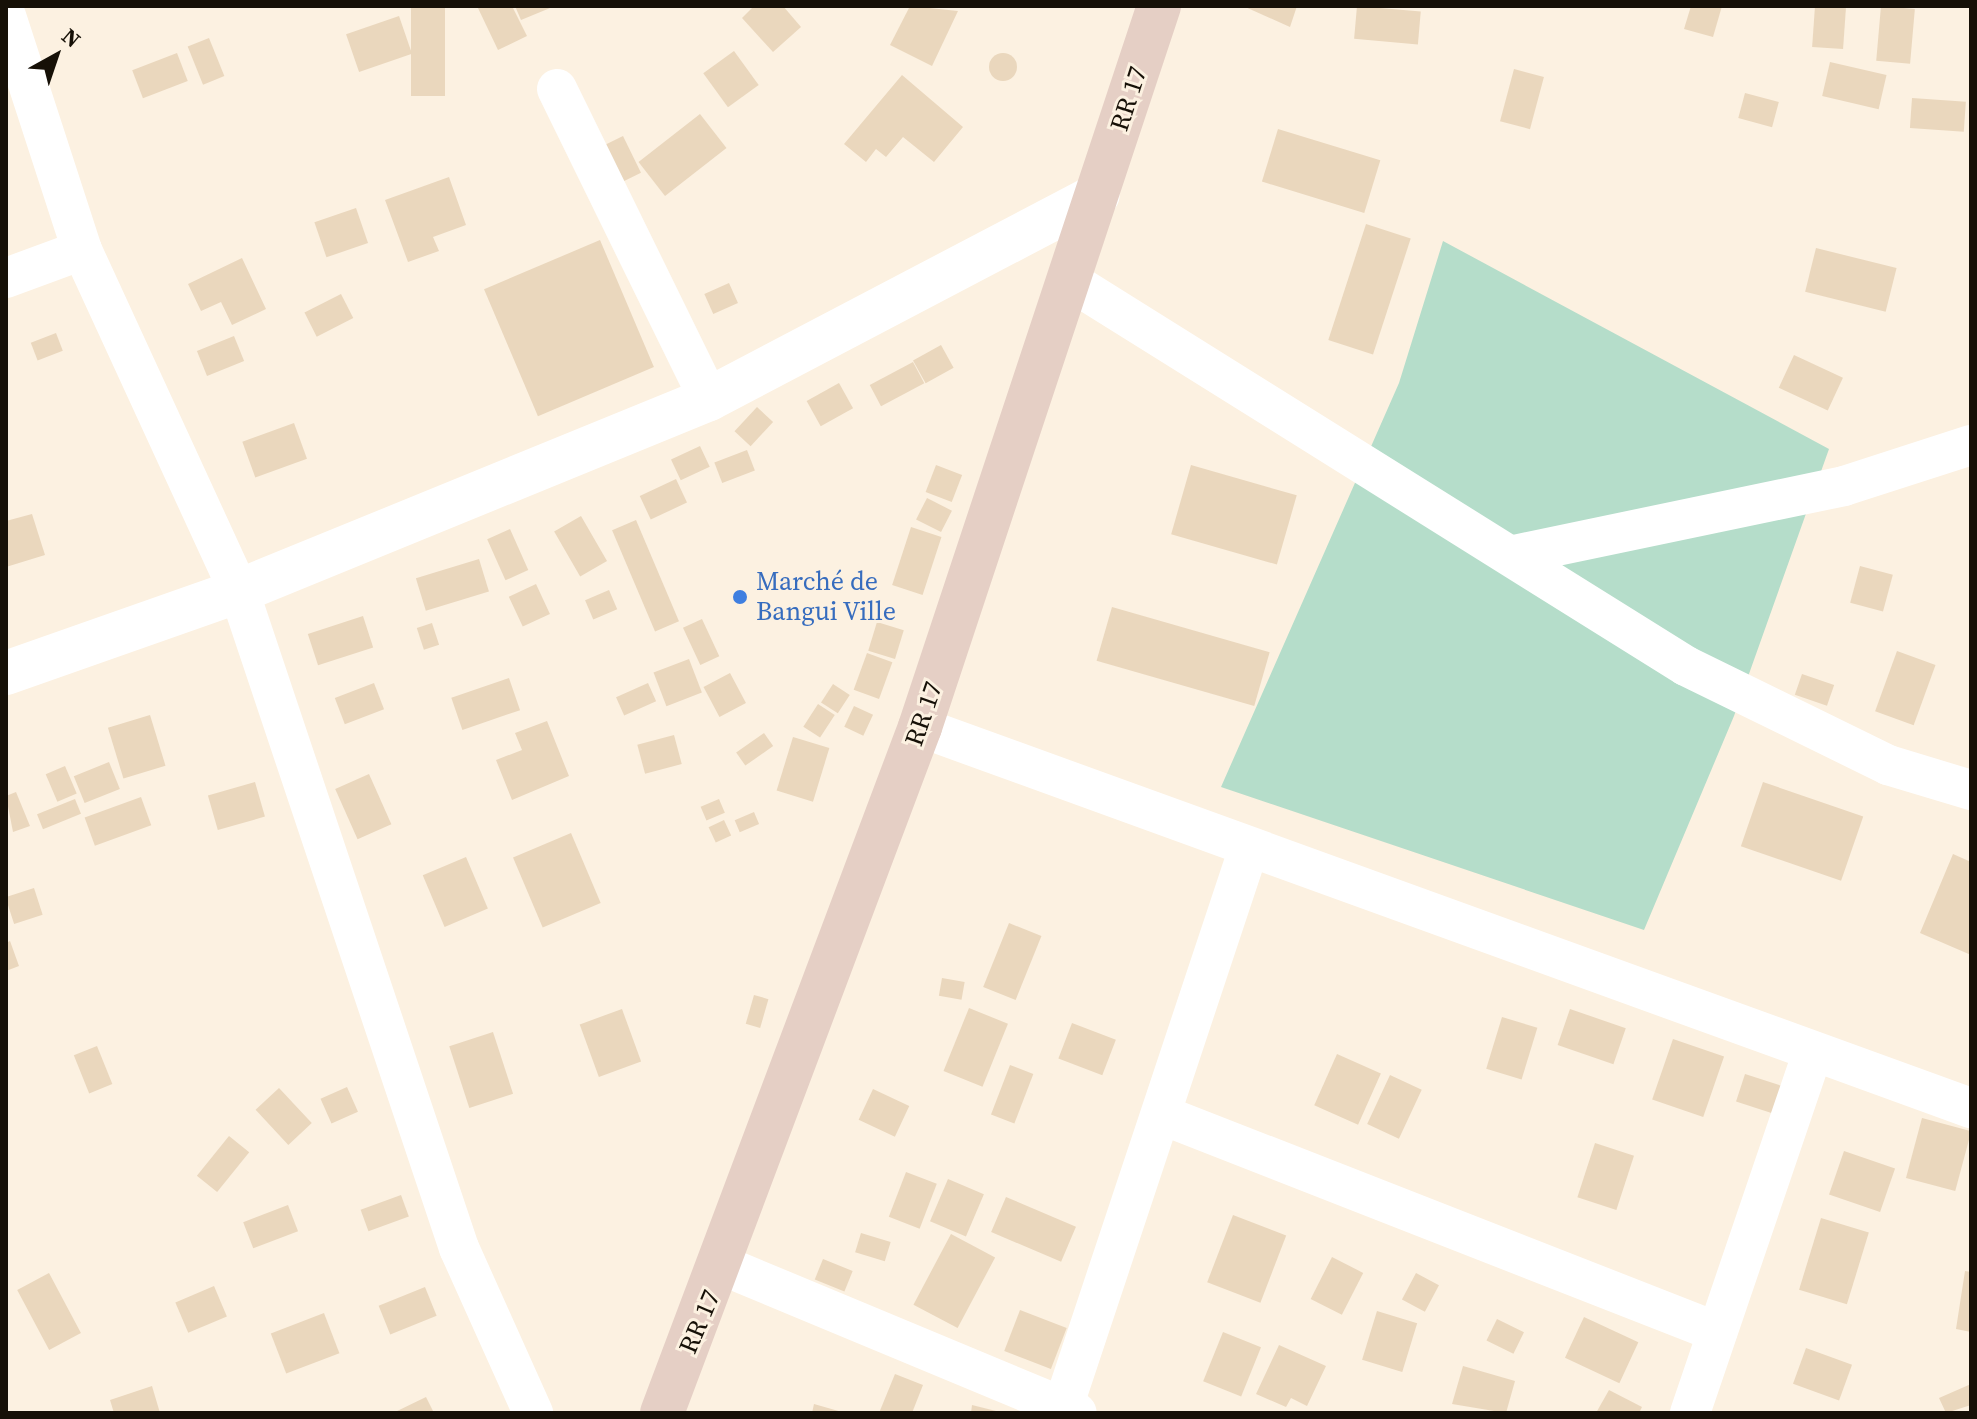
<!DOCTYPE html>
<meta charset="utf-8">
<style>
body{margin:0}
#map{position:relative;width:1977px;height:1419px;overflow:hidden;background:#fcf1e1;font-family:"Source Serif 4",serif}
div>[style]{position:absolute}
.green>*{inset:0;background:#b5ddca}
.building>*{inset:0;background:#ead7bd;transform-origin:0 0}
.round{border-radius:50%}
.minor>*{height:40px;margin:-20px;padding:0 20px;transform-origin:20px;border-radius:20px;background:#fff}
.tertiary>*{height:44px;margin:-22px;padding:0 22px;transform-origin:22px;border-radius:22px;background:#fff}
.secondary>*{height:44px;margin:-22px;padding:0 22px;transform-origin:22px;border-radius:22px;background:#e5cfc5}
.dots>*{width:22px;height:22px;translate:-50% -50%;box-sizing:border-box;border:4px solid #fcf1e1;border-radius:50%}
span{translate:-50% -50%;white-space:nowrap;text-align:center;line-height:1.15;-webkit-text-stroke:6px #fcf1e1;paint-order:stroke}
.street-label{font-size:26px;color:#161007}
.shop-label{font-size:26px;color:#366cbe}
.left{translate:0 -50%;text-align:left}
.frame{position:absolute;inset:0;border:8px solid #161007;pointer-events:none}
.north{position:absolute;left:16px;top:16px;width:80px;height:80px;-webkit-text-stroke:6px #fcf1e1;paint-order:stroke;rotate:40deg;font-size:22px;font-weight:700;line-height:32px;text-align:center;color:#161007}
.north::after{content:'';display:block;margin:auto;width:28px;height:36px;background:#161007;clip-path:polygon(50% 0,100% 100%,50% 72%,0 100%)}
</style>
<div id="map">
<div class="green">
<i style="clip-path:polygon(1443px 241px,1829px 449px,1734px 716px,1644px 930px,1221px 787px,1399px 383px)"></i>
</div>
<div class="building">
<i style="left:411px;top:6px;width:34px;height:90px"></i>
<i style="clip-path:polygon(477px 6px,512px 6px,527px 36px,498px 50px)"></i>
<i style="clip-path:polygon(515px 6px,555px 6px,521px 20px)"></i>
<i style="clip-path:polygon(754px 6px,783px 6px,801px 27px,773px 52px,742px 18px)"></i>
<i style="clip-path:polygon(910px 6px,958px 11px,932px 66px,890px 45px)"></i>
<i style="clip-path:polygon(1243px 6px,1297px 6px,1290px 27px)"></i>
<i style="left:1357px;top:6px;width:64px;height:33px;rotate:5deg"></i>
<i style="clip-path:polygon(1691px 6px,1722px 6px,1713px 37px,1684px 29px)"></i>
<i style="left:1815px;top:6px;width:31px;height:41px;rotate:4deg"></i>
<i style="left:1881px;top:6px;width:34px;height:55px;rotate:5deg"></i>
<i style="left:399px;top:16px;width:40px;height:56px;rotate:71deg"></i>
<i style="left:209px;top:38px;width:41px;height:23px;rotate:68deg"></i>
<i style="left:734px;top:51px;width:42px;height:38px;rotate:54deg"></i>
<i style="left:177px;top:53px;width:30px;height:48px;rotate:69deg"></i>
<i class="round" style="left:989px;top:53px;width:28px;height:28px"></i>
<i style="left:1830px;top:62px;width:58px;height:35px;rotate:13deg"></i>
<i style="left:1514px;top:69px;width:31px;height:54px;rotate:15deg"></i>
<i style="clip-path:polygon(902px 75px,963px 127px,934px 162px,903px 137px,886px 157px,876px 149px,866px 162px,844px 144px)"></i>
<i style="left:1745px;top:93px;width:35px;height:26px;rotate:15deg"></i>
<i style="left:1912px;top:98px;width:54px;height:30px;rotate:4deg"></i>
<i style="left:700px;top:114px;width:43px;height:78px;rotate:52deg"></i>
<i style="left:1278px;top:129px;width:107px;height:55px;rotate:17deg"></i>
<i style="left:623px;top:136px;width:41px;height:26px;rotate:64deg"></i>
<i style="clip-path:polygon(449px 177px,466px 225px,433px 237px,439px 251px,408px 262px,385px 200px)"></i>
<i style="left:356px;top:208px;width:37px;height:44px;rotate:71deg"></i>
<i style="left:1366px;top:224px;width:47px;height:122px;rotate:18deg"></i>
<i style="left:600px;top:240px;width:138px;height:126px;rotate:67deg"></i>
<i style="left:1816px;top:248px;width:83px;height:45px;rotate:14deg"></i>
<i style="clip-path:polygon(242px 258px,266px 309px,232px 325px,221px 302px,201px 311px,188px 284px)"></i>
<i style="left:729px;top:283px;width:22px;height:27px;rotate:66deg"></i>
<i style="left:341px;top:294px;width:27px;height:41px;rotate:63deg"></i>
<i style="left:56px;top:333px;width:19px;height:27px;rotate:69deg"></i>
<i style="left:234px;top:336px;width:27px;height:40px;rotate:68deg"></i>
<i style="left:941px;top:345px;width:26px;height:32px;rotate:61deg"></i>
<i style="left:1794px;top:355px;width:54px;height:36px;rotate:25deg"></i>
<i style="left:913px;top:362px;width:24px;height:49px;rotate:62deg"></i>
<i style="left:839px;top:383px;width:29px;height:37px;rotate:61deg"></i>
<i style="left:757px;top:407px;width:22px;height:33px;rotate:43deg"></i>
<i style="left:294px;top:423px;width:38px;height:55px;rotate:70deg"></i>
<i style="left:700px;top:446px;width:23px;height:32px;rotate:65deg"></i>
<i style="left:747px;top:450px;width:22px;height:35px;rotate:69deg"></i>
<i style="left:936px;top:465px;width:28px;height:29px;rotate:21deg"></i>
<i style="left:1191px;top:465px;width:110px;height:72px;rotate:16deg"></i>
<i style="left:676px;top:479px;width:26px;height:40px;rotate:65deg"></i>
<i style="left:927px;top:498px;width:28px;height:24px;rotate:27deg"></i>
<i style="clip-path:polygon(32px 514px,45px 555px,6px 567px,6px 521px)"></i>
<i style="left:581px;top:516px;width:52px;height:31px;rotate:60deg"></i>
<i style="left:636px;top:520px;width:110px;height:26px;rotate:67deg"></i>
<i style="left:911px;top:527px;width:32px;height:61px;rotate:18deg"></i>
<i style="left:510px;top:529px;width:45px;height:25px;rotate:66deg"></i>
<i style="left:479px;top:559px;width:34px;height:66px;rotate:73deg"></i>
<i style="left:1860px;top:566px;width:34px;height:38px;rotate:15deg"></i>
<i style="left:536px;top:584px;width:33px;height:30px;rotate:65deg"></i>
<i style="left:609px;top:590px;width:21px;height:26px;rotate:67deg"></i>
<i style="left:1112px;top:607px;width:164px;height:56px;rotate:16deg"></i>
<i style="left:363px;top:616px;width:33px;height:58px;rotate:72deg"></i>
<i style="left:702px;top:619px;width:41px;height:21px;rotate:65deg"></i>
<i style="left:877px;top:622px;width:28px;height:30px;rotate:17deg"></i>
<i style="left:432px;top:623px;width:23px;height:16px;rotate:72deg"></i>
<i style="left:1897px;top:651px;width:41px;height:64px;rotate:20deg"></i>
<i style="left:867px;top:653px;width:27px;height:39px;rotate:20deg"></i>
<i style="left:689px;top:659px;width:36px;height:38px;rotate:69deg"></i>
<i style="left:730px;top:673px;width:34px;height:30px;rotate:62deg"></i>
<i style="left:1802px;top:674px;width:34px;height:22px;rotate:19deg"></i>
<i style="left:509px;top:678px;width:34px;height:61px;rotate:71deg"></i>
<i style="left:374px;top:683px;width:28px;height:42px;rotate:69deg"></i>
<i style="left:648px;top:683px;width:20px;height:35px;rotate:66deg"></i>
<i style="left:833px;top:684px;width:20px;height:22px;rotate:33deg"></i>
<i style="left:818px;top:704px;width:20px;height:27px;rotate:33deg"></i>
<i style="left:854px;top:706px;width:21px;height:23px;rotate:25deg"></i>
<i style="left:150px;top:715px;width:53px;height:44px;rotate:73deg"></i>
<i style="clip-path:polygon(547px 721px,569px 776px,512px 800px,496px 760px,522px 750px,515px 733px)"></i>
<i style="left:764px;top:733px;width:16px;height:34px;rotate:55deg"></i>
<i style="left:674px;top:735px;width:30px;height:38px;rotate:75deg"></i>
<i style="left:793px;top:737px;width:38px;height:56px;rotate:17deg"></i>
<i style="left:109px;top:762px;width:29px;height:38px;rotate:68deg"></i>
<i style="left:65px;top:766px;width:30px;height:21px;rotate:67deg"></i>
<i style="left:369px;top:774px;width:55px;height:37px;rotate:66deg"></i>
<i style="left:255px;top:782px;width:36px;height:49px;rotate:74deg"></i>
<i style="left:1763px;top:782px;width:106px;height:68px;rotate:19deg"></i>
<i style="clip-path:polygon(16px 792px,30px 826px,13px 832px,6px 796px)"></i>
<i style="left:141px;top:797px;width:30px;height:60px;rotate:70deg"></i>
<i style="left:75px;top:799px;width:16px;height:41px;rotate:68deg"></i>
<i style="left:719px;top:799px;width:15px;height:20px;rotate:67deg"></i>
<i style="left:754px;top:812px;width:13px;height:21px;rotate:67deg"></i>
<i style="left:724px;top:820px;width:17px;height:17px;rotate:65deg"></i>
<i style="left:571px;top:833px;width:76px;height:63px;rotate:67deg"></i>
<i style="clip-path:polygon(1953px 854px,1971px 862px,1971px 955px,1920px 933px)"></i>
<i style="left:466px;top:857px;width:56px;height:47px;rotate:67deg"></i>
<i style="left:34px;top:888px;width:28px;height:30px;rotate:72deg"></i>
<i style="left:1009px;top:923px;width:35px;height:69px;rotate:22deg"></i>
<i style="clip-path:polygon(10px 941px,19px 966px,6px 971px,6px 943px)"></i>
<i style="left:942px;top:978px;width:23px;height:18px;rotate:10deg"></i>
<i style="left:754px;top:995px;width:15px;height:30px;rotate:16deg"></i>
<i style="left:969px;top:1008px;width:42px;height:68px;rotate:22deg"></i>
<i style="left:622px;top:1009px;width:56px;height:45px;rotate:70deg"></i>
<i style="left:1570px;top:1009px;width:59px;height:38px;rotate:19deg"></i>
<i style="left:1502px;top:1017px;width:37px;height:54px;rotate:17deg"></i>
<i style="left:1072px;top:1023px;width:47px;height:38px;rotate:21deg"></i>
<i style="left:493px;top:1032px;width:65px;height:46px;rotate:72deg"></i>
<i style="left:1673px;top:1039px;width:54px;height:64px;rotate:19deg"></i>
<i style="left:97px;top:1046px;width:41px;height:25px;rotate:68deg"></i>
<i style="left:1337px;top:1054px;width:48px;height:56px;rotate:24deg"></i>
<i style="left:1010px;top:1065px;width:25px;height:53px;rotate:21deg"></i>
<i style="left:1745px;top:1074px;width:42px;height:29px;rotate:18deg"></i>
<i style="left:1390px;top:1075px;width:35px;height:54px;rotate:25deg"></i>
<i style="left:347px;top:1087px;width:27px;height:29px;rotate:66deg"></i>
<i style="left:279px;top:1088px;width:48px;height:32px;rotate:47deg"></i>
<i style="left:873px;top:1089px;width:40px;height:34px;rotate:25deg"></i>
<i style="left:1922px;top:1118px;width:51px;height:62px;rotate:15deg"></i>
<i style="left:229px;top:1136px;width:26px;height:51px;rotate:39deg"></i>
<i style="left:1595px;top:1143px;width:41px;height:57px;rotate:18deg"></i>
<i style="left:1844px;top:1151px;width:54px;height:46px;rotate:19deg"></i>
<i style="left:906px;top:1172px;width:33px;height:48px;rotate:21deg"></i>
<i style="left:948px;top:1179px;width:39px;height:46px;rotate:23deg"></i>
<i style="left:401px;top:1195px;width:23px;height:43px;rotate:70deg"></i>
<i style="left:1006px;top:1197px;width:76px;height:38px;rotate:23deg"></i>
<i style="left:288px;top:1205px;width:28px;height:48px;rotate:69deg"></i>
<i style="left:1233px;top:1215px;width:57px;height:72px;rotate:21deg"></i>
<i style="left:1821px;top:1218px;width:50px;height:75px;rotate:17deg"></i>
<i style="left:861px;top:1233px;width:31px;height:20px;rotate:17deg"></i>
<i style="left:951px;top:1234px;width:50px;height:80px;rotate:28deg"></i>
<i style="left:1332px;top:1257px;width:35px;height:47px;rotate:27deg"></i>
<i style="left:823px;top:1259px;width:32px;height:22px;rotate:22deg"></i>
<i style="clip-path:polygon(1965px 1271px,1971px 1272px,1971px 1332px,1956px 1329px)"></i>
<i style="left:49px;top:1273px;width:68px;height:36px;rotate:62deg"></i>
<i style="left:1416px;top:1273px;width:26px;height:30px;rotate:28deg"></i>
<i style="left:214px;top:1286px;width:33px;height:42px;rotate:67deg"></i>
<i style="left:425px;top:1287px;width:31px;height:50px;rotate:68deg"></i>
<i style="left:1020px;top:1310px;width:50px;height:44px;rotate:21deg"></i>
<i style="left:1377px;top:1311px;width:42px;height:51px;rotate:17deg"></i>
<i style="left:324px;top:1313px;width:43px;height:57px;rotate:69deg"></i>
<i style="left:1584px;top:1317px;width:60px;height:45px;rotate:25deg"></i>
<i style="left:1497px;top:1319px;width:30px;height:24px;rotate:26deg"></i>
<i style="left:1223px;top:1332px;width:41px;height:53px;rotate:22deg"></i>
<i style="clip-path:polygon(1279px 1345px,1326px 1366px,1307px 1406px,1291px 1398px,1286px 1407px,1256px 1394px)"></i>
<i style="left:1806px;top:1348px;width:49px;height:38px;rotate:20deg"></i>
<i style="clip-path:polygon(1463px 1366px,1515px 1381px,1506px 1413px,1452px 1404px)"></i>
<i style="clip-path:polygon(895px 1374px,923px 1385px,912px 1413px,879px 1413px)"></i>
<i style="clip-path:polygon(1971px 1384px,1971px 1405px,1946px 1413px,1939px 1398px)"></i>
<i style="clip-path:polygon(152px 1386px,160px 1413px,114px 1413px,110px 1400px)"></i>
<i style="clip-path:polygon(1609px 1390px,1642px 1407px,1639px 1413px,1596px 1413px)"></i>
<i style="clip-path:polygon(426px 1397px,434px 1413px,393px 1413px)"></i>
<i style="clip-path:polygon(814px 1404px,842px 1412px,842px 1413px,812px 1413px)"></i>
<i style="clip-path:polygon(972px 1405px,1000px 1412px,1000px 1413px,971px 1413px)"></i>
</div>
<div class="minor">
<i style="left:6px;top:16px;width:246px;rotate:72deg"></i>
<i style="left:82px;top:250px;width:375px;rotate:65.3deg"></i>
<i style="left:239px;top:591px;width:693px;rotate:71.49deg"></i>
<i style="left:459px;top:1248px;width:181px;rotate:65.8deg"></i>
<i style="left:557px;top:89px;width:345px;rotate:63.9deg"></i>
<i style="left:6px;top:278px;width:81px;rotate:-20.2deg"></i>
<i style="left:1070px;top:281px;width:726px;rotate:32.01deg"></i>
<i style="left:1686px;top:666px;width:225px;rotate:26.1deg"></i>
<i style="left:1888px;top:765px;width:87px;rotate:16.8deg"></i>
<i style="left:1514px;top:555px;width:337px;rotate:-11.8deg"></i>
<i style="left:1844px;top:486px;width:133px;rotate:-17.9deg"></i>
<i style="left:920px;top:727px;width:1118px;rotate:19.93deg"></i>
<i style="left:1165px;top:1116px;width:593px;rotate:21.37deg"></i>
<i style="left:724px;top:1266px;width:382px;rotate:22.6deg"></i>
<i style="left:1061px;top:1413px;width:592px;rotate:-71.6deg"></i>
<i style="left:1690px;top:1413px;width:378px;rotate:-71.2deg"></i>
</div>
<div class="tertiary">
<i style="left:6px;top:673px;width:247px;rotate:-19.4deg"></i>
<i style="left:239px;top:591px;width:508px;rotate:-22.22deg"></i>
<i style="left:709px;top:399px;width:439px;rotate:-27.7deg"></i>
</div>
<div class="secondary">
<i style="left:662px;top:1413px;width:733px;rotate:-69.39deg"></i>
<i style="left:920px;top:727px;width:760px;rotate:-71.66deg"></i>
</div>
<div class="dots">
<i style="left:740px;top:597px;background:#3f7fe0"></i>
</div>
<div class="street-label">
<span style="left:1129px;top:99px;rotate:-72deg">RR 17</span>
<span style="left:924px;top:714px;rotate:-71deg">RR 17</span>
<span style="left:700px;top:1322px;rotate:-67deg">RR 17</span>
</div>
<div class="shop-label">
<span class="left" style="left:756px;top:597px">Marché de<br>Bangui Ville</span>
</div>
<div class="frame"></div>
<div class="north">N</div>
</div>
